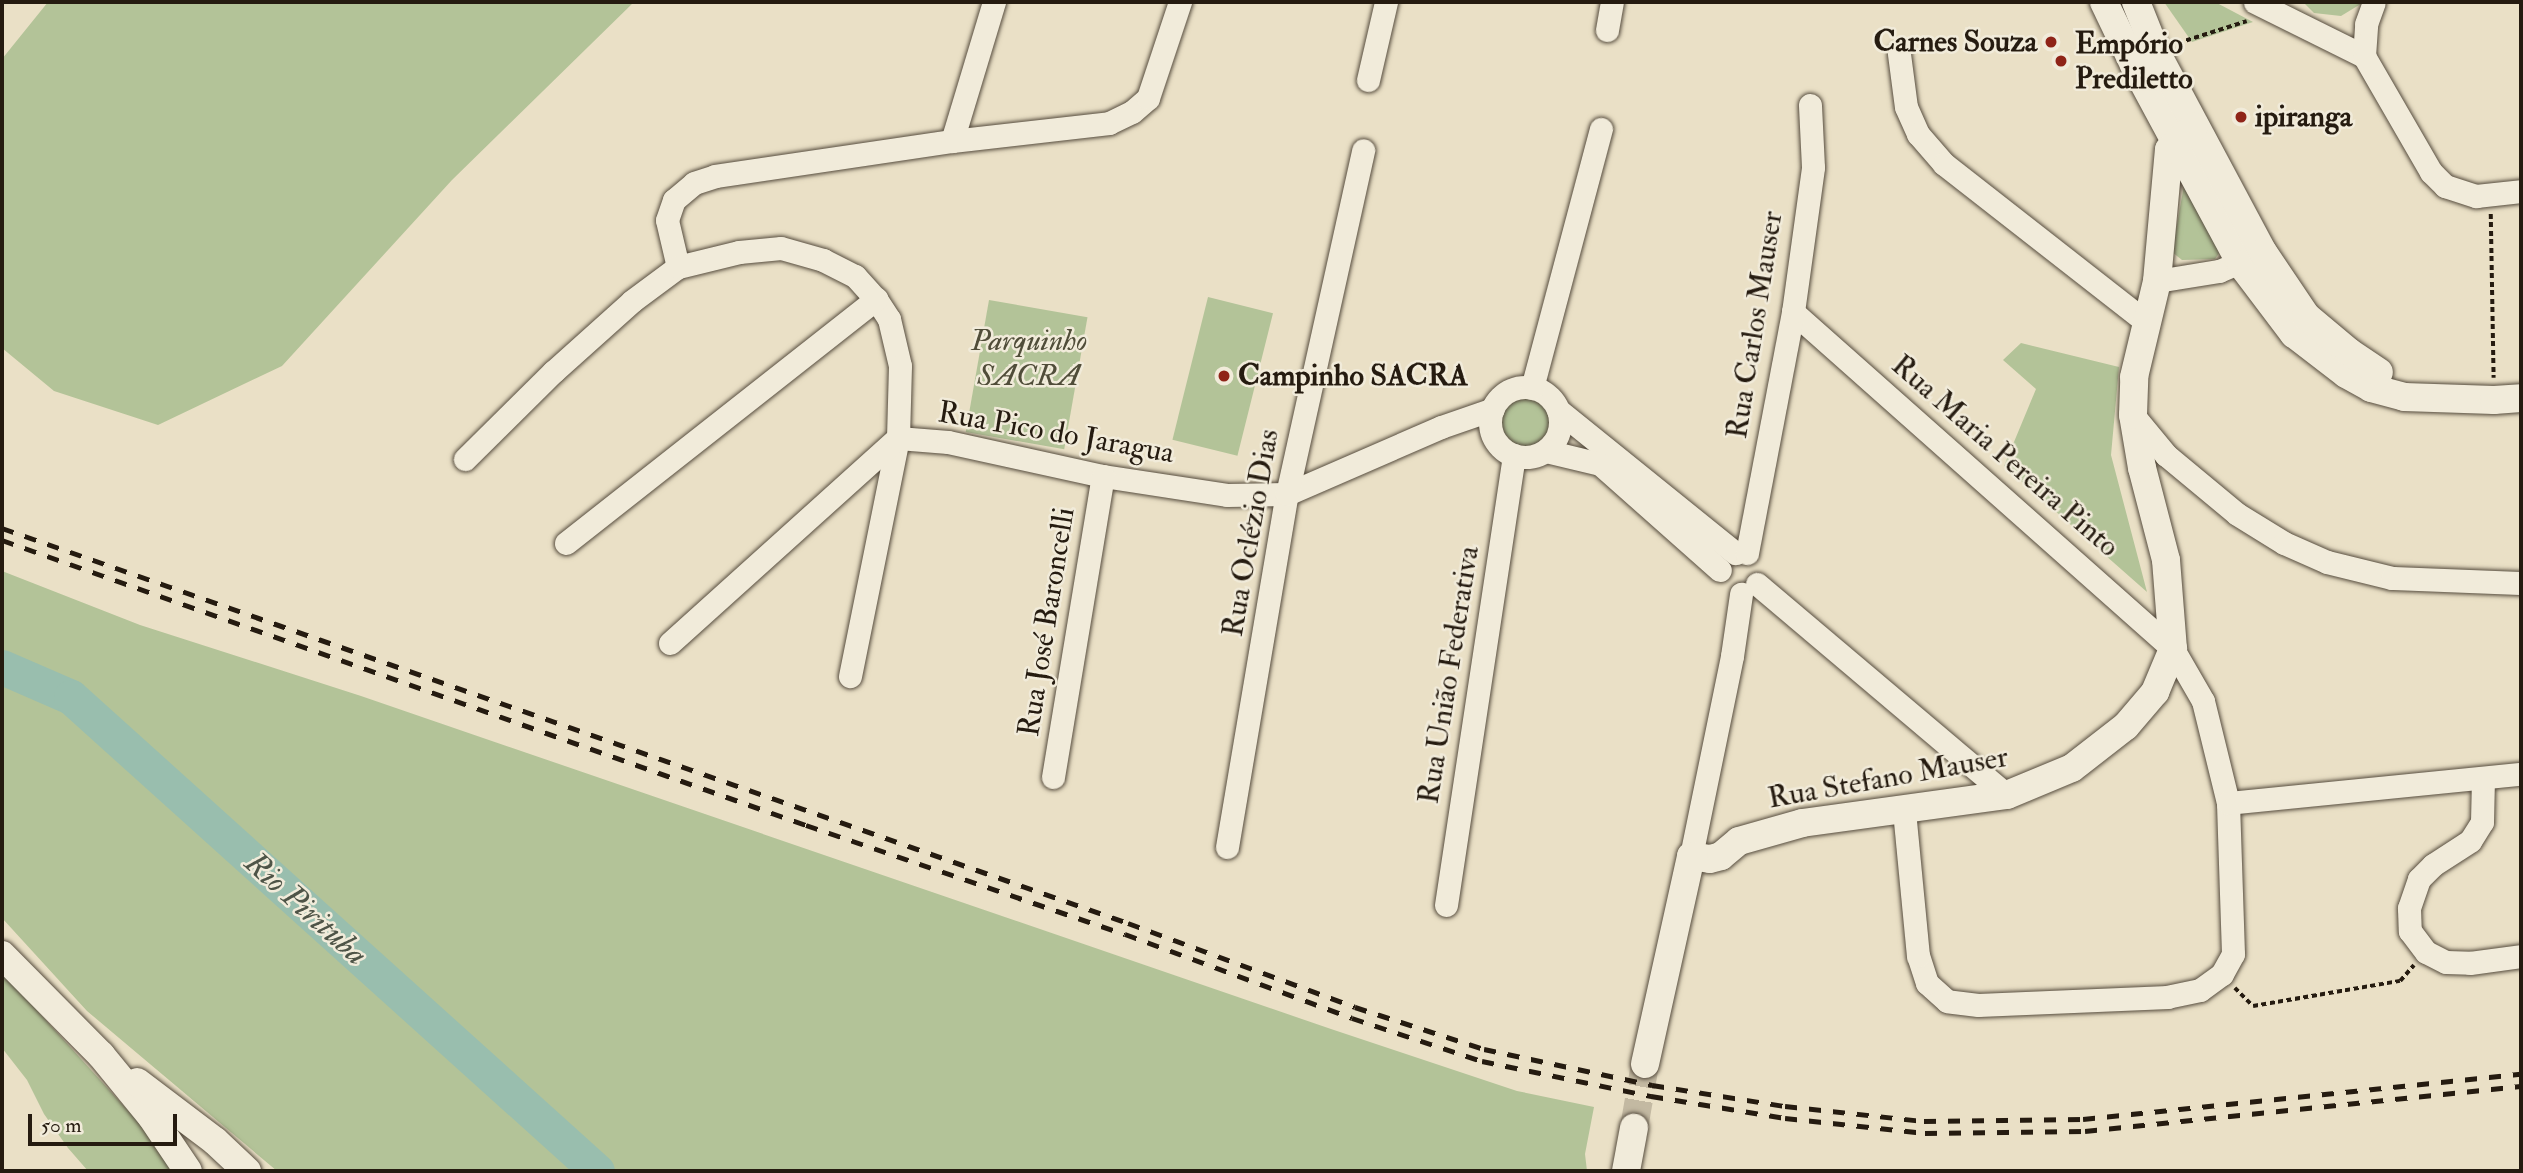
<!DOCTYPE html>
<meta charset="utf-8">
<style>
body{margin:0}
#map{position:relative;width:2523px;height:1173px;overflow:hidden;background:#eae0c6;font-family:"IM FELL Double Pica",serif}
div>[style]{position:absolute}
.green>*{inset:0;background:#b3c398;transform-origin:0 0}
.round{border-radius:50%}
.river>*{height:35px;margin:-17.5px;padding:0 17.5px;transform-origin:17.5px;border-radius:17.5px;background:#99beae}
.tertiary-tunnel>*{height:28px;margin-top:-14px;transform-origin:0;background:repeating-linear-gradient(90deg,#c3b9a2 0 28px,transparent 0 42px)}
.path>*{height:3.5px;margin-top:-1.75px;transform-origin:0;background:repeating-linear-gradient(90deg,#251b10 0 5px,transparent 0 8.5px)}
.roads{filter:drop-shadow(0 0 2px #564c3e) drop-shadow(0 0 2px #564c3e)}
.minor>*{height:23px;margin:-11.5px;padding:0 11.5px;transform-origin:11.5px;border-radius:11.5px;background:#f1ebda}
.minor>.ring{margin:-11.5px;padding:0;box-sizing:content-box;background:none;border:23px solid #f1ebda;border-radius:50%}
.tertiary>*{height:28px;margin:-14px;padding:0 14px;transform-origin:14px;border-radius:14px;background:#f1ebda}
.rail>*{height:5px;margin-top:-2.5px;transform-origin:0;background:repeating-linear-gradient(90deg,#251b10 0 12px,transparent 0 24px)}
.dots>*{width:19px;height:19px;translate:-50% -50%;box-sizing:border-box;border:4px solid #f1ebda;border-radius:50%}
span{translate:-50% -50%;white-space:nowrap;text-align:center;line-height:1.15;-webkit-text-stroke:5px #f1ebda;paint-order:stroke}
.poi-label{font-size:30px;color:#251b10;font-weight:700}
.right{translate:-100% -50%;text-align:right}
.left{translate:0 -50%;text-align:left}
.street-label{font-size:30px;color:#251b10}
.park-label{font-size:30px;color:#504d39;font-style:italic}
.water-label{font-size:32px;color:#4e5447;font-style:italic}
.frame{position:absolute;inset:0;border:4px solid #251b10;pointer-events:none}
.scale{position:absolute;left:28px;top:1114px;width:149px;height:32px;box-sizing:border-box;border:4px solid #251b10;border-top:0;padding-left:9px;font-size:21px;line-height:24px;white-space:nowrap;color:#251b10;-webkit-text-stroke:5px #f1ebda;paint-order:stroke}
</style>
<div id="map">
<div class="green">
<i style="clip-path:polygon(48px 2px,634px 2px,452px 180px,282px 366px,158px 425px,54px 391px,2px 348px,2px 59px)"></i>
<i style="clip-path:polygon(2164px 2px,2215px 2px,2253px 22px,2192px 42px)"></i>
<i style="clip-path:polygon(2303px 2px,2364px 2px,2341px 16px,2314px 13px)"></i>
<i style="clip-path:polygon(2185px 180px,2222px 249px,2215px 259px,2182px 260px,2172px 252px)"></i>
<i style="left:1208px;top:297px;width:67px;height:147px;rotate:14deg"></i>
<i style="left:989px;top:300px;width:100px;height:134px;rotate:10deg"></i>
<i style="clip-path:polygon(2021px 343px,2119px 367px,2111px 455px,2147px 592px,2004px 466px,2036px 389px,2003px 360px)"></i>
<i class="round" style="left:1499px;top:397px;width:54px;height:54px"></i>
<i style="clip-path:polygon(2px 571px,140px 625px,361px 696px,1331px 1029px,1517px 1091px,1594px 1107px,1585px 1154px,1587px 1171px,277px 1171px,87px 1011px,2px 918px)"></i>
<i style="clip-path:polygon(2px 972px,162px 1148px,172px 1171px,88px 1171px,68px 1148px,44px 1114px,27px 1080px,2px 1048px)"></i>
</div>
<div class="river">
<i style="left:2px;top:667px;width:75px;rotate:23.5deg"></i>
<i style="left:71px;top:697px;width:708px;rotate:42.02deg"></i>
</div>
<div class="tertiary-tunnel">
<i style="left:1634px;top:1128px;width:65px;rotate:-80.2deg"></i>
</div>
<div class="path">
<i style="left:2178px;top:43px;width:72px;rotate:-17.7deg"></i>
<i style="left:2491px;top:214px;width:164px;rotate:89deg"></i>
<i style="left:2235px;top:988px;width:25px;rotate:45deg"></i>
<i style="left:2253px;top:1006px;width:149px;rotate:-9.7deg"></i>
<i style="left:2400px;top:981px;width:21px;rotate:-49deg"></i>
</div>
<div class="roads">
<div class="minor">
<i style="left:2255px;top:2px;width:122px;rotate:26.4deg"></i>
<i style="left:1607px;top:30px;width:28px;rotate:-80deg"></i>
<i style="left:1899px;top:54px;width:53px;rotate:82.5deg"></i>
<i style="left:1906px;top:107px;width:30px;rotate:66deg"></i>
<i style="left:1918px;top:134px;width:40px;rotate:49deg"></i>
<i style="left:1944px;top:164px;width:256px;rotate:38deg"></i>
<i style="left:2364px;top:56px;width:134px;rotate:60deg"></i>
<i style="left:2431px;top:172px;width:20px;rotate:45deg"></i>
<i style="left:2445px;top:186px;width:33px;rotate:18deg"></i>
<i style="left:2476px;top:196px;width:45px;rotate:-6.3deg"></i>
<i style="left:2364px;top:56px;width:32px;rotate:-86deg"></i>
<i style="left:2366px;top:24px;width:23px;rotate:-70deg"></i>
<i style="left:1368px;top:80px;width:80px;rotate:-77deg"></i>
<i style="left:952px;top:141px;width:145px;rotate:-73.2deg"></i>
<i style="left:678px;top:267px;width:48px;rotate:-103.2deg"></i>
<i style="left:667px;top:220px;width:21px;rotate:-71deg"></i>
<i style="left:674px;top:200px;width:26px;rotate:-40deg"></i>
<i style="left:694px;top:183px;width:22px;rotate:-18deg"></i>
<i style="left:715px;top:176px;width:240px;rotate:-8.4deg"></i>
<i style="left:952px;top:141px;width:158px;rotate:-6.5deg"></i>
<i style="left:1109px;top:123px;width:25px;rotate:-26deg"></i>
<i style="left:1132px;top:112px;width:21px;rotate:-41deg"></i>
<i style="left:1148px;top:98px;width:101px;rotate:-71.6deg"></i>
<i style="left:2157px;top:281px;width:63px;rotate:-9.2deg"></i>
<i style="left:2219px;top:271px;width:39px;rotate:-23deg"></i>
<i style="left:1793px;top:312px;width:508px;rotate:41.57deg"></i>
<i style="left:2173px;top:649px;width:60px;rotate:60deg"></i>
<i style="left:2203px;top:701px;width:105px;rotate:76.2deg"></i>
<i style="left:2228px;top:803px;width:151px;rotate:88.1deg"></i>
<i style="left:2233px;top:954px;width:23px;rotate:119deg"></i>
<i style="left:2222px;top:974px;width:27px;rotate:144deg"></i>
<i style="left:2200px;top:990px;width:33px;rotate:168deg"></i>
<i style="left:2168px;top:997px;width:190px;rotate:177.6deg"></i>
<i style="left:1978px;top:1005px;width:31px;rotate:-173deg"></i>
<i style="left:1947px;top:1001px;width:27px;rotate:-138deg"></i>
<i style="left:1927px;top:983px;width:28px;rotate:-108deg"></i>
<i style="left:1918px;top:956px;width:147px;rotate:-95.5deg"></i>
<i class="ring" style="left:1490px;top:387px;width:47px;height:47px"></i>
<i style="left:1532px;top:388px;width:268px;rotate:-75.1deg"></i>
<i style="left:1558px;top:410px;width:228px;rotate:38.9deg"></i>
<i style="left:2133px;top:415px;width:52px;rotate:50.5deg"></i>
<i style="left:2166px;top:455px;width:92px;rotate:39.7deg"></i>
<i style="left:2237px;top:514px;width:55px;rotate:31.7deg"></i>
<i style="left:2284px;top:543px;width:47px;rotate:23.8deg"></i>
<i style="left:2327px;top:562px;width:67px;rotate:13.8deg"></i>
<i style="left:2392px;top:578px;width:129px;rotate:2.2deg"></i>
<i style="left:1546px;top:451px;width:56px;rotate:13.5deg"></i>
<i style="left:1600px;top:464px;width:160px;rotate:41.5deg"></i>
<i style="left:465px;top:459px;width:124px;rotate:-44.7deg"></i>
<i style="left:553px;top:372px;width:106px;rotate:-41.9deg"></i>
<i style="left:632px;top:301px;width:57px;rotate:-36.5deg"></i>
<i style="left:678px;top:267px;width:63px;rotate:-13.8deg"></i>
<i style="left:739px;top:252px;width:42px;rotate:-5.4deg"></i>
<i style="left:781px;top:248px;width:44px;rotate:15.9deg"></i>
<i style="left:823px;top:260px;width:36px;rotate:27deg"></i>
<i style="left:855px;top:276px;width:31px;rotate:48deg"></i>
<i style="left:876px;top:299px;width:24px;rotate:57deg"></i>
<i style="left:889px;top:319px;width:48px;rotate:76.8deg"></i>
<i style="left:900px;top:366px;width:72px;rotate:91.6deg"></i>
<i style="left:898px;top:438px;width:243px;rotate:101.4deg"></i>
<i style="left:566px;top:543px;width:395px;rotate:-38.2deg"></i>
<i style="left:1747px;top:553px;width:245px;rotate:-79.2deg"></i>
<i style="left:1793px;top:312px;width:146px;rotate:-82.1deg"></i>
<i style="left:1813px;top:167px;width:62px;rotate:-92.8deg"></i>
<i style="left:1757px;top:584px;width:327px;rotate:40.2deg"></i>
<i style="left:670px;top:643px;width:307px;rotate:-42deg"></i>
<i style="left:898px;top:438px;width:50px;rotate:4.6deg"></i>
<i style="left:948px;top:442px;width:159px;rotate:12.4deg"></i>
<i style="left:1103px;top:476px;width:125px;rotate:8.7deg"></i>
<i style="left:1227px;top:495px;width:60px;rotate:-1deg"></i>
<i style="left:1287px;top:494px;width:168px;rotate:-23.5deg"></i>
<i style="left:1441px;top:427px;width:55px;rotate:-19.1deg"></i>
<i style="left:1053px;top:777px;width:305px;rotate:-80.6deg"></i>
<i style="left:2483px;top:778px;width:44px;rotate:91.3deg"></i>
<i style="left:2482px;top:822px;width:22px;rotate:122deg"></i>
<i style="left:2470px;top:841px;width:44px;rotate:147deg"></i>
<i style="left:2433px;top:865px;width:20px;rotate:135deg"></i>
<i style="left:2419px;top:879px;width:31px;rotate:109deg"></i>
<i style="left:2409px;top:908px;width:23px;rotate:88deg"></i>
<i style="left:2410px;top:931px;width:26px;rotate:53deg"></i>
<i style="left:2426px;top:952px;width:22px;rotate:27deg"></i>
<i style="left:2446px;top:962px;width:24px;rotate:2deg"></i>
<i style="left:2470px;top:963px;width:51px;rotate:-7.8deg"></i>
<i style="left:2228px;top:803px;width:294px;rotate:-5.7deg"></i>
<i style="left:1227px;top:847px;width:358px;rotate:-80.4deg"></i>
<i style="left:1287px;top:494px;width:352px;rotate:-77.5deg"></i>
<i style="left:1691px;top:856px;width:204px;rotate:-78.4deg"></i>
<i style="left:1732px;top:656px;width:63px;rotate:-81.7deg"></i>
<i style="left:1446px;top:905px;width:455px;rotate:-81.4deg"></i>
</div>
<div class="tertiary">
<i style="left:2104px;top:2px;width:70px;rotate:64.5deg"></i>
<i style="left:2134px;top:65px;width:226px;rotate:61.7deg"></i>
<i style="left:2241px;top:264px;width:88px;rotate:52.9deg"></i>
<i style="left:2294px;top:334px;width:66px;rotate:37.6deg"></i>
<i style="left:2346px;top:374px;width:29px;rotate:29deg"></i>
<i style="left:2371px;top:388px;width:34px;rotate:15deg"></i>
<i style="left:2404px;top:397px;width:90px;rotate:1.9deg"></i>
<i style="left:2494px;top:400px;width:27px;rotate:-4deg"></i>
<i style="left:2136px;top:2px;width:54px;rotate:68.2deg"></i>
<i style="left:2156px;top:52px;width:227px;rotate:61.9deg"></i>
<i style="left:2263px;top:252px;width:77px;rotate:56.1deg"></i>
<i style="left:2306px;top:316px;width:56px;rotate:39.9deg"></i>
<i style="left:2349px;top:352px;width:36px;rotate:34deg"></i>
<i style="left:2px;top:955px;width:141px;rotate:45.3deg"></i>
<i style="left:101px;top:1055px;width:79px;rotate:50.7deg"></i>
<i style="left:151px;top:1116px;width:66px;rotate:56.1deg"></i>
<i style="left:1645px;top:1064px;width:213px;rotate:-77.5deg"></i>
<i style="left:1691px;top:856px;width:19px;rotate:9deg"></i>
<i style="left:1710px;top:859px;width:11px;rotate:-15deg"></i>
<i style="left:1721px;top:856px;width:23px;rotate:-40deg"></i>
<i style="left:1739px;top:841px;width:66px;rotate:-15.9deg"></i>
<i style="left:1802px;top:823px;width:207px;rotate:-7.8deg"></i>
<i style="left:2007px;top:795px;width:70px;rotate:-22.6deg"></i>
<i style="left:2072px;top:768px;width:68px;rotate:-37.9deg"></i>
<i style="left:2126px;top:726px;width:45px;rotate:-49.5deg"></i>
<i style="left:2155px;top:692px;width:47px;rotate:-67.3deg"></i>
<i style="left:2173px;top:649px;width:89px;rotate:-94.5deg"></i>
<i style="left:2166px;top:560px;width:95px;rotate:-104.6deg"></i>
<i style="left:2142px;top:468px;width:54px;rotate:-99.6deg"></i>
<i style="left:2133px;top:415px;width:38px;rotate:-88deg"></i>
<i style="left:2134px;top:377px;width:99px;rotate:-76.5deg"></i>
<i style="left:2157px;top:281px;width:132px;rotate:-84.8deg"></i>
<i style="left:2169px;top:150px;width:34px;rotate:-43deg"></i>
<i style="left:137px;top:1082px;width:98px;rotate:37.1deg"></i>
<i style="left:215px;top:1141px;width:44px;rotate:43.2deg"></i>
<i style="left:1626px;top:1171px;width:44px;rotate:-79.5deg"></i>
</div>
</div>
<div class="rail">
<i style="left:2px;top:528px;width:1193px;rotate:19.33deg"></i>
<i style="left:1128px;top:923px;width:242px;rotate:20.3deg"></i>
<i style="left:1355px;top:1007px;width:136px;rotate:18deg"></i>
<i style="left:1484px;top:1049px;width:172px;rotate:12.1deg"></i>
<i style="left:1652px;top:1085px;width:135px;rotate:9deg"></i>
<i style="left:1785px;top:1106px;width:140px;rotate:6.2deg"></i>
<i style="left:1924px;top:1121px;width:159px;rotate:-0.7deg"></i>
<i style="left:2083px;top:1119px;width:440px;rotate:-5.9deg"></i>
<i style="left:2px;top:540px;width:853px;rotate:19.52deg"></i>
<i style="left:806px;top:825px;width:337px;rotate:18.9deg"></i>
<i style="left:1125px;top:934px;width:242px;rotate:20.3deg"></i>
<i style="left:1352px;top:1018px;width:137px;rotate:18.3deg"></i>
<i style="left:1482px;top:1061px;width:173px;rotate:11.7deg"></i>
<i style="left:1651px;top:1096px;width:136px;rotate:9.3deg"></i>
<i style="left:1785px;top:1118px;width:141px;rotate:6.1deg"></i>
<i style="left:1925px;top:1133px;width:160px;rotate:-0.7deg"></i>
<i style="left:2085px;top:1131px;width:438px;rotate:-5.9deg"></i>
</div>
<div class="dots">
<i style="left:2051px;top:42px;background:#8f2418"></i>
<i style="left:2061px;top:61px;background:#8f2418"></i>
<i style="left:2241px;top:117px;background:#8f2418"></i>
<i style="left:1224px;top:376px;background:#8f2418"></i>
</div>
<div class="poi-label">
<span class="right" style="left:2037px;top:42px">Carnes Souza</span>
<span class="left" style="left:2075px;top:61px">Empório<br>Prediletto</span>
<span class="left" style="left:2255px;top:117px">ipiranga</span>
<span class="left" style="left:1238px;top:376px">Campinho SACRA</span>
</div>
<div class="street-label">
<span style="left:1755px;top:325px;rotate:-81deg">Rua Carlos Mauser</span>
<span style="left:1056px;top:433px;rotate:10deg">Rua Pico do Jaragua</span>
<span style="left:2005px;top:456px;rotate:41deg">Rua Maria Pereira Pinto</span>
<span style="left:1251px;top:533px;rotate:-80deg">Rua Oclézio Dias</span>
<span style="left:1047px;top:622px;rotate:-81deg">Rua José Baroncelli</span>
<span style="left:1449px;top:675px;rotate:-81deg">Rua União Federativa</span>
<span style="left:1888px;top:778px;rotate:-10deg">Rua Stefano Mauser</span>
</div>
<div class="park-label">
<span style="left:1029px;top:358px">Parquinho<br>SACRA</span>
</div>
<div class="water-label">
<span style="left:306px;top:909px;rotate:42deg">Rio Pirituba</span>
</div>
<div class="frame"></div>
<div class="scale">50 m</div>
</div>
